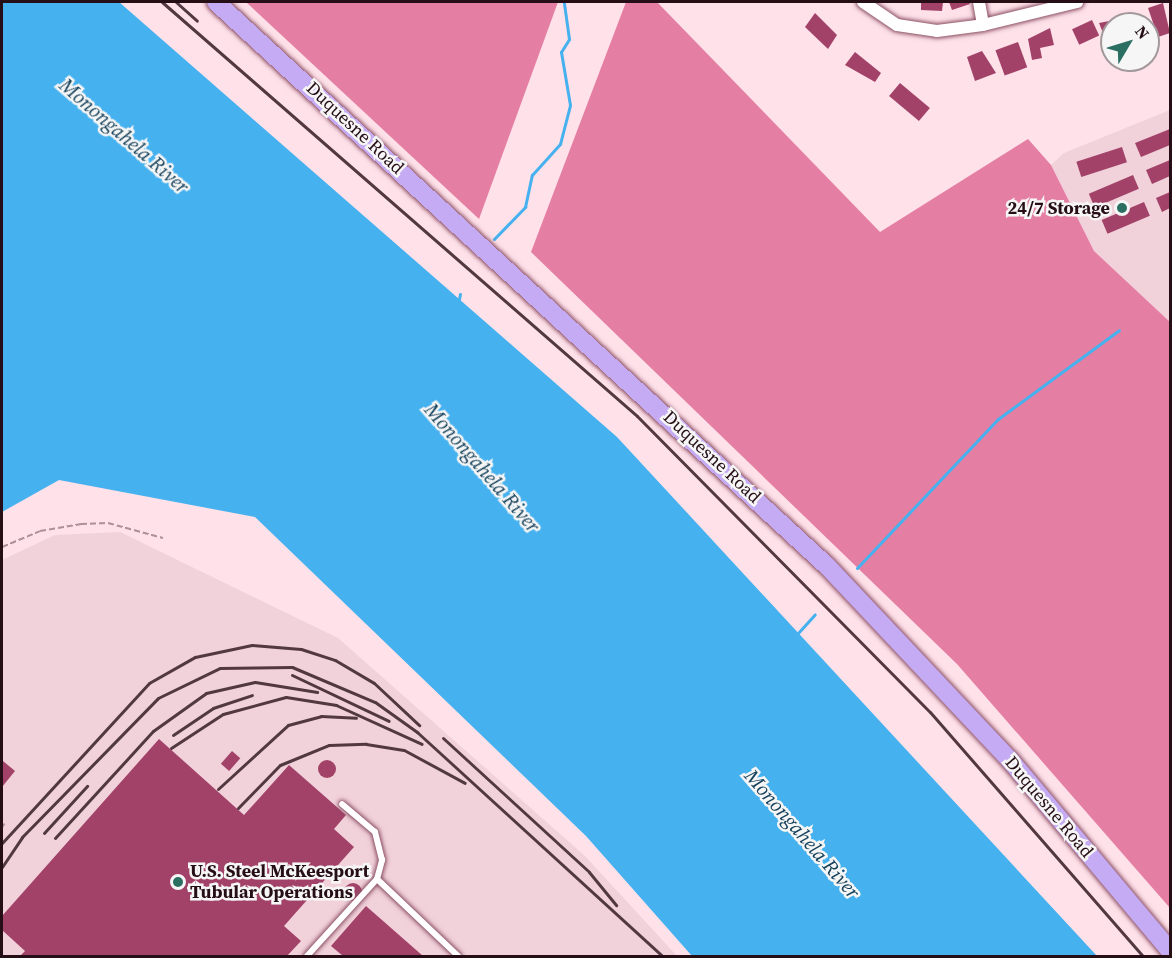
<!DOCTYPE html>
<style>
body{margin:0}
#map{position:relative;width:1172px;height:958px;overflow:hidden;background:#fee1e9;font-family:"Source Serif 4",serif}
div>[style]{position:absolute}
.built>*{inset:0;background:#f1d1da}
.forest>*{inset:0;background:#e57ea3}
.water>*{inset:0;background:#46b1ef}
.stream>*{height:3px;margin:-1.5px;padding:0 1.5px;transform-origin:1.5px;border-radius:1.5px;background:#46b1ef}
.building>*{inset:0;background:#a24268;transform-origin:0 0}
.round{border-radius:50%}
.path>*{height:1.5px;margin-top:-0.75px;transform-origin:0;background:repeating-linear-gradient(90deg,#ac9199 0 6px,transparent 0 9px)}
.roads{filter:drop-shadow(0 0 2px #8c5065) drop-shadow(0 0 2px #8c5065)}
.service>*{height:6px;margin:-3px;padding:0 3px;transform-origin:3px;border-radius:3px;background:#fff}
.minor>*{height:12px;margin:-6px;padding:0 6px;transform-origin:6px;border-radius:6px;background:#fff}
.primary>*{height:18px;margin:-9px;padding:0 9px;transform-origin:9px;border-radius:9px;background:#c5abf4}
.rail>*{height:3px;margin:-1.5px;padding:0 1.5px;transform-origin:1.5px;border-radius:1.5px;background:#523941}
.dots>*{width:16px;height:16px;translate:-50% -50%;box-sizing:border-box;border:3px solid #f6f6f6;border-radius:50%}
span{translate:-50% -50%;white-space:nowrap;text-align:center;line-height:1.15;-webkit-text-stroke:5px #f6f6f6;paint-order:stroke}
.street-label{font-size:18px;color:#260e16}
.poi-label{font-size:18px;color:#260e16;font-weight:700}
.right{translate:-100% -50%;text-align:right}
.left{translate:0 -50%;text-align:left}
.water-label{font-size:20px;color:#17425c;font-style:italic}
.frame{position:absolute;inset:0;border:3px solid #260e16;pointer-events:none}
.north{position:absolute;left:1100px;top:12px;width:60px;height:60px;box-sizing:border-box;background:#f6f6f6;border:2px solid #a3999c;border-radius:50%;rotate:52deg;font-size:16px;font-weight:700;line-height:24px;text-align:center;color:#260e16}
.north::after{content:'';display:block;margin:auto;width:21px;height:27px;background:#2b6f62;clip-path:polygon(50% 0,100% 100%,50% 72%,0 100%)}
</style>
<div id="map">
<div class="built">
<i style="clip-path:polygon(1170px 110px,1170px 322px,1094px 251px,1051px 165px,1064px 153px)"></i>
<i style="clip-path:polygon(120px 532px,338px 638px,585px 856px,677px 956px,2px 956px,2px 560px,55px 535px)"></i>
</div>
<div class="forest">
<i style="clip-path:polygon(246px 2px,558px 2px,479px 219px)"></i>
<i style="clip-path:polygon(626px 2px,657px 2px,880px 232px,1028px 139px,1051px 165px,1094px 251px,1170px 322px,1170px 908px,957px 664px,531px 252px)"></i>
</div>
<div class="water">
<i style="clip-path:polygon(2px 2px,119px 2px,617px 437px,1097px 956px,692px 956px,586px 836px,255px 517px,59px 480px,2px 512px)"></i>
</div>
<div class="stream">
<i style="left:494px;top:239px;width:45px;rotate:-45.9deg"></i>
<i style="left:525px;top:207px;width:33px;rotate:-78deg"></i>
<i style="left:532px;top:175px;width:42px;rotate:-47.9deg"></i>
<i style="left:560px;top:144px;width:40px;rotate:-75.6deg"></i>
<i style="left:570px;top:105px;width:54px;rotate:-99.6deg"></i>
<i style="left:561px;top:52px;width:15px;rotate:-58deg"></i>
<i style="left:569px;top:39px;width:37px;rotate:-98deg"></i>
<i style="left:459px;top:299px;width:5px;rotate:-79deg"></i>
<i style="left:857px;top:568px;width:205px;rotate:-46.6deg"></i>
<i style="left:998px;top:419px;width:150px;rotate:-36.3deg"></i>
<i style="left:798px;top:633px;width:25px;rotate:-48deg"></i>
</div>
<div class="building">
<i style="clip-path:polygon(921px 2px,943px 2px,942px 11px,921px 10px)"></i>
<i style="clip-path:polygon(949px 2px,969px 2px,970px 4px,952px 10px)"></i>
<i style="clip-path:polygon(1163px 3px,1170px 33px,1158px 37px,1148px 8px)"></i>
<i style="clip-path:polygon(815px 13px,837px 35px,828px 49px,805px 27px)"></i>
<i style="clip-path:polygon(1124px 18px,1127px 24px,1112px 24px,1109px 48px,1099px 23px)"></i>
<i style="left:1092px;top:20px;width:17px;height:22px;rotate:65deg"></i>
<i style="clip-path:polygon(1050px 28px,1054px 45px,1040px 48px,1042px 58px,1032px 60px,1028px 39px)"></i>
<i style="left:1018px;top:42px;width:27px;height:24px;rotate:70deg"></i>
<i style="clip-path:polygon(982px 51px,996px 73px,975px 81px,967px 57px)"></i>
<i style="clip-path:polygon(855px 52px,881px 73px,875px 82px,845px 65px)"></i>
<i style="left:900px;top:83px;width:39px;height:17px;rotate:40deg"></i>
<i style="clip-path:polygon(1170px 129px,1170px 145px,1141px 157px,1135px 143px)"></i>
<i style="left:1122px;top:147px;width:16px;height:48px;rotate:72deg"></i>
<i style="clip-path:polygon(1170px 160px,1170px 176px,1152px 184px,1146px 170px)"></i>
<i style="left:1133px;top:175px;width:15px;height:48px;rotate:67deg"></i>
<i style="clip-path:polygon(1170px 192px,1170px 208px,1162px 212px,1156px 198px)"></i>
<i style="left:1144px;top:202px;width:15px;height:46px;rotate:67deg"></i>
<i style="clip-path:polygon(159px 739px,244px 815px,289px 765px,346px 815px,334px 829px,354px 847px,284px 926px,301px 941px,287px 956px,20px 956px,25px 951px,2px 930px,2px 916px)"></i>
<i style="left:232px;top:751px;width:11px;height:17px;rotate:41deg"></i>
<i class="round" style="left:318px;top:760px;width:18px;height:18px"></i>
<i style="clip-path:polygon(3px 761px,15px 771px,2px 787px,2px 763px)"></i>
<i class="round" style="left:344px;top:883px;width:18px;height:18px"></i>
<i style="clip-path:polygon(366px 906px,423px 956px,343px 956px,331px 946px)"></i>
</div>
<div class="path">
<i style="left:2px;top:547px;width:41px;rotate:-22.8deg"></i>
<i style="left:40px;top:531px;width:42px;rotate:-9.7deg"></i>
<i style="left:81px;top:524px;width:27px;rotate:-2deg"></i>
<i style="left:108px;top:523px;width:57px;rotate:15.3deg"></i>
<i style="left:2px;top:827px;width:4px;rotate:-56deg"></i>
</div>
<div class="roads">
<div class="service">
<i style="left:377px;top:879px;width:112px;rotate:43.5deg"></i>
<i style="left:307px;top:956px;width:104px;rotate:-47.7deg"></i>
<i style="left:377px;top:879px;width:20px;rotate:-75deg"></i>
<i style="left:382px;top:860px;width:29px;rotate:-104deg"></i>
<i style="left:375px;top:832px;width:43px;rotate:-139.7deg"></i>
</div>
<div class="minor">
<i style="left:863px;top:2px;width:41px;rotate:34.1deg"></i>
<i style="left:897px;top:25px;width:40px;rotate:8.5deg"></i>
<i style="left:937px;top:31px;width:46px;rotate:-7.4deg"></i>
<i style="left:983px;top:25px;width:97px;rotate:-13.7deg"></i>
<i style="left:979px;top:2px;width:23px;rotate:80deg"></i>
</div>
<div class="primary">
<i style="left:216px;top:2px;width:832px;rotate:42.71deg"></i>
<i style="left:827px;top:566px;width:267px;rotate:46.7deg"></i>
<i style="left:1010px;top:760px;width:249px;rotate:50deg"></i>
</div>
</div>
<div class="rail">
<i style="left:162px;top:2px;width:630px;rotate:41.07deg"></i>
<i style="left:637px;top:416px;width:416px;rotate:45.3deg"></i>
<i style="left:930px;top:712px;width:324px;rotate:48.9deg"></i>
<i style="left:176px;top:2px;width:28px;rotate:42deg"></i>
<i style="left:292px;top:675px;width:107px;rotate:25.4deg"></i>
<i style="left:173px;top:735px;width:48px;rotate:-34deg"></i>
<i style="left:213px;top:708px;width:41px;rotate:-18.4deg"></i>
<i style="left:443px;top:738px;width:198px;rotate:42.5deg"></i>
<i style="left:589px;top:872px;width:43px;rotate:50.7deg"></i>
<i style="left:171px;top:748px;width:62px;rotate:-33.2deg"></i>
<i style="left:223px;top:714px;width:65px;rotate:-15.1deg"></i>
<i style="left:286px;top:697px;width:51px;rotate:9.1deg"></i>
<i style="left:336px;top:705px;width:94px;rotate:24.4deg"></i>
<i style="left:218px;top:789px;width:95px;rotate:-42.4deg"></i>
<i style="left:288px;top:725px;width:34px;rotate:-15deg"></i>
<i style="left:321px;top:716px;width:35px;rotate:3deg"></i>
<i style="left:238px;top:808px;width:60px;rotate:-45.7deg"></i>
<i style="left:280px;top:765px;width:53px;rotate:-22.2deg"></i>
<i style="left:329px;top:745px;width:37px;rotate:-2deg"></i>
<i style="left:366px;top:744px;width:38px;rotate:9deg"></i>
<i style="left:404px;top:750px;width:69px;rotate:28.4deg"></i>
<i style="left:44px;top:833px;width:64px;rotate:-47.5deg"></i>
<i style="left:55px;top:838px;width:145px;rotate:-47.5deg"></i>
<i style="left:153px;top:731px;width:65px;rotate:-35.6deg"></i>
<i style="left:206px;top:693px;width:50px;rotate:-12.7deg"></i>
<i style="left:255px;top:682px;width:63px;rotate:9.2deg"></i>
<i style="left:2px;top:843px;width:217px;rotate:-47.4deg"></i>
<i style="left:149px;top:683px;width:53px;rotate:-29.5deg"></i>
<i style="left:195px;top:657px;width:58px;rotate:-11.9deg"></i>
<i style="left:252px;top:645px;width:49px;rotate:4.7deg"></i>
<i style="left:301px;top:649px;width:36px;rotate:18deg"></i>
<i style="left:335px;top:660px;width:45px;rotate:30.5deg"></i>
<i style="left:374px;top:683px;width:62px;rotate:43deg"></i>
<i style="left:2px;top:867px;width:36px;rotate:-56deg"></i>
<i style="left:22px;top:837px;width:194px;rotate:-45.6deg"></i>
<i style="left:158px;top:698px;width:69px;rotate:-25.8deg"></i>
<i style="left:220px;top:668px;width:72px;rotate:-0.8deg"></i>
<i style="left:292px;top:667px;width:90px;rotate:22.9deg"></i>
<i style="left:375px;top:702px;width:52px;rotate:35.5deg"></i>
<i style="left:417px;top:732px;width:332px;rotate:42.4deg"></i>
</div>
<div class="dots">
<i style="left:1122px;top:208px;background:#2b6f62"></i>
<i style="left:178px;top:882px;background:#2b6f62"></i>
</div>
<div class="street-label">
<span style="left:355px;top:128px;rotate:43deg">Duquesne Road</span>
<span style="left:712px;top:457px;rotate:43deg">Duquesne Road</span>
<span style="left:1049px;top:807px;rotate:50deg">Duquesne Road</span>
</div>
<div class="poi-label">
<span class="right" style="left:1110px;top:208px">24/7 Storage</span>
<span class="left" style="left:190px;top:882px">U.S. Steel McKeesport<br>Tubular Operations</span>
</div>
<div class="water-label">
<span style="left:124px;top:136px;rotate:41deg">Monongahela River</span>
<span style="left:482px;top:468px;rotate:49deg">Monongahela River</span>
<span style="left:802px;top:834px;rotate:49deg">Monongahela River</span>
</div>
<div class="frame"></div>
<div class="north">N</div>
</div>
